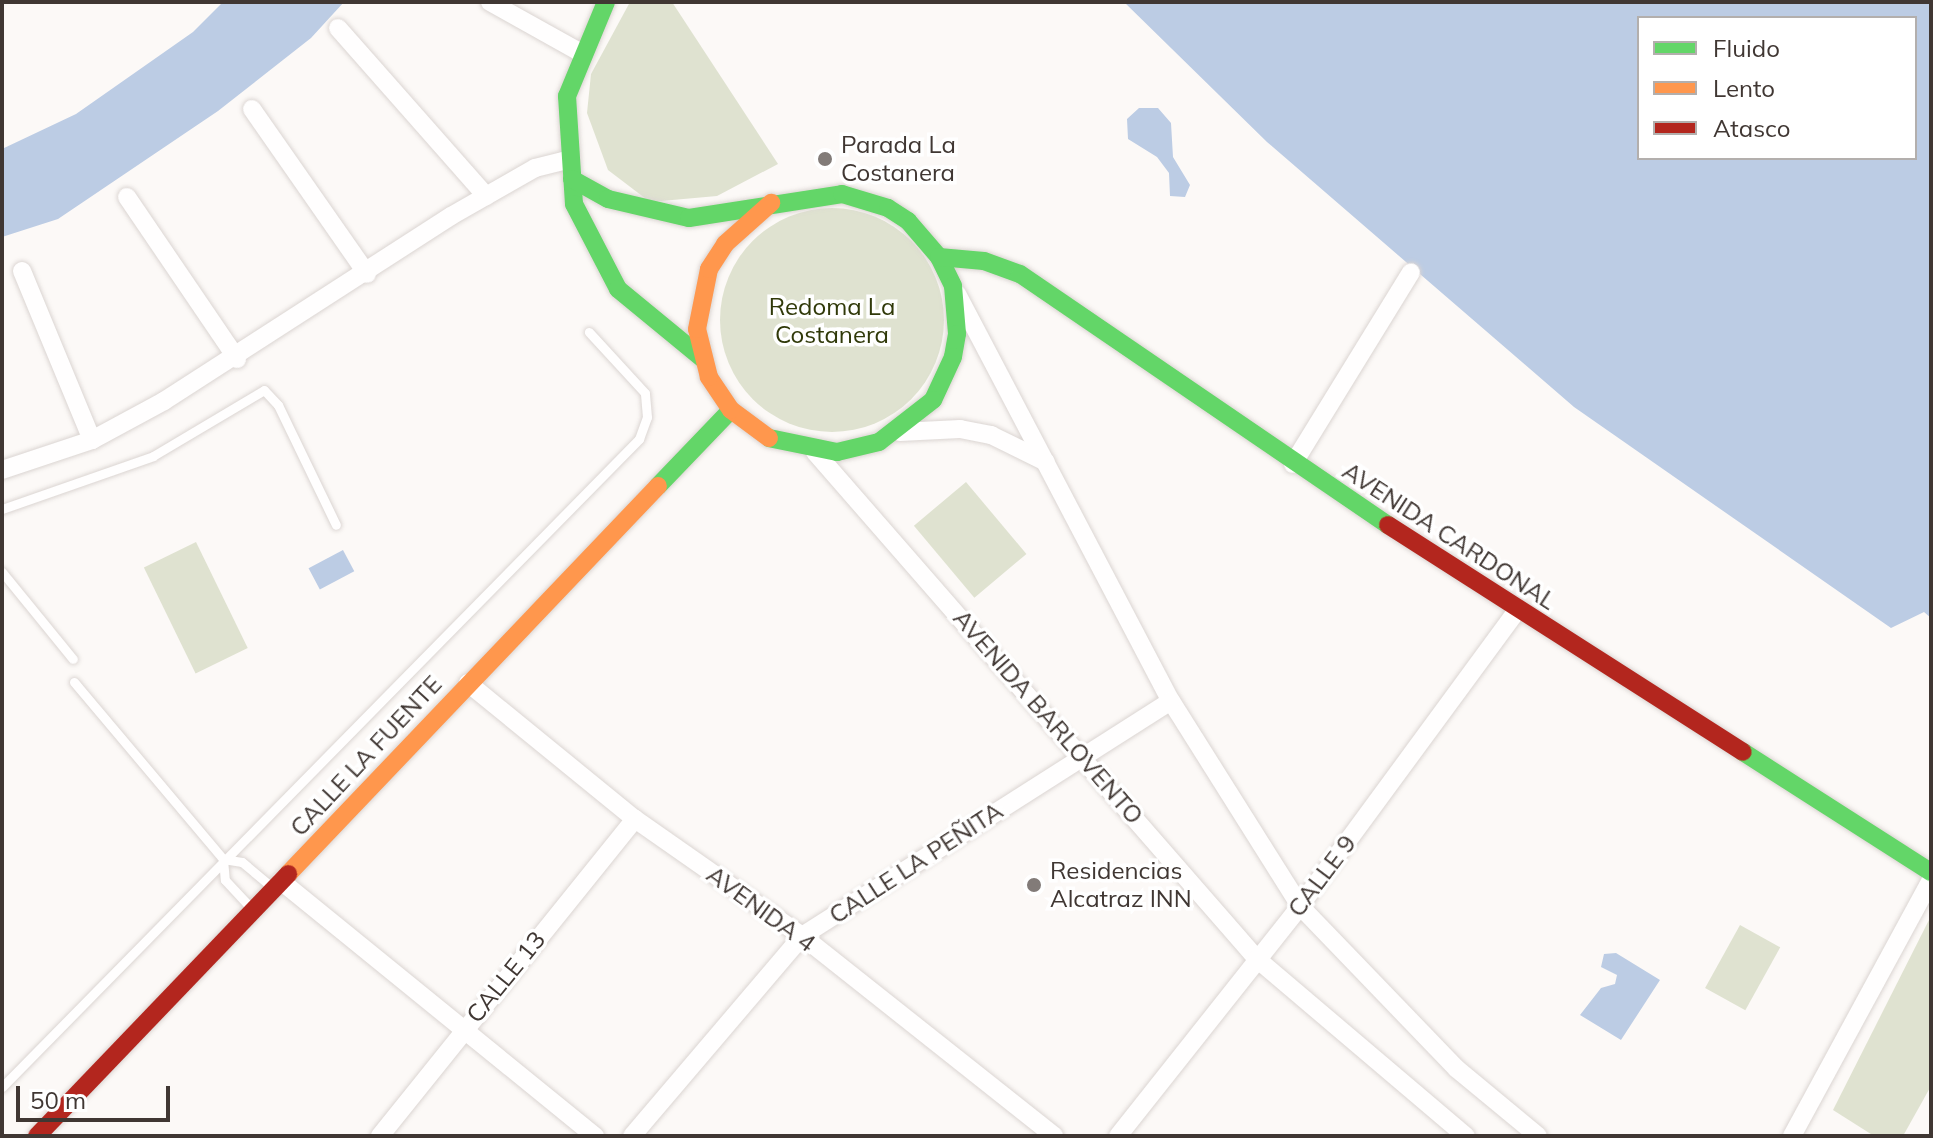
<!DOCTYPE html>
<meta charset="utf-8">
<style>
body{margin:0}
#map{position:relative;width:1933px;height:1138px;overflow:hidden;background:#fcf9f7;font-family:Mulish,sans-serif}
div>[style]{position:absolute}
.green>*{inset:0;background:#dfe2d0;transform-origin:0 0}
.round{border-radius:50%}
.water>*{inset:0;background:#bccce4;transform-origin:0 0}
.roads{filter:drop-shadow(0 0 2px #dbd5d2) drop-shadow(0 0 2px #dbd5d2)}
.lane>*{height:9px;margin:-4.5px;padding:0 4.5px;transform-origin:4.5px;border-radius:4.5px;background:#fffefe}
.street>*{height:18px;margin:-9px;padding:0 9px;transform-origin:9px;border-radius:9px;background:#fffefe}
.fast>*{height:18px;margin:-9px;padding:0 9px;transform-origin:9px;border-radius:9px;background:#63d668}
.slow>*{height:18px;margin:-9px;padding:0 9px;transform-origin:9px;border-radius:9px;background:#ff974d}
.jam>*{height:18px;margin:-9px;padding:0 9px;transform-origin:9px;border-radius:9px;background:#b3261e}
.dots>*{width:22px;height:22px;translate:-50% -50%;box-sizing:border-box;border:4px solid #fff;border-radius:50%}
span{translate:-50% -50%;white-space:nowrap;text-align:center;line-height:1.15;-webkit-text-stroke:7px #fff;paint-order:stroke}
.poi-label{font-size:24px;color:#403733}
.left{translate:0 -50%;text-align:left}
.park-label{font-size:24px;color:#303909}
.street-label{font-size:24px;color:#403733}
.frame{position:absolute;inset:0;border:4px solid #403733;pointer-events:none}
.legend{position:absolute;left:1637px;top:16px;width:280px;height:144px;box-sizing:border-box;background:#fff;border:2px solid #b3afad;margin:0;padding:10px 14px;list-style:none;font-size:24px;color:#403733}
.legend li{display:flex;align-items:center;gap:16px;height:40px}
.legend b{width:40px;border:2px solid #b3afad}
.scale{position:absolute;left:16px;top:1086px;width:154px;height:36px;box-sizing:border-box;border:4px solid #403733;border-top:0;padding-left:10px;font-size:24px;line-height:28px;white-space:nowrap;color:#403733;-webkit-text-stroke:6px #fff;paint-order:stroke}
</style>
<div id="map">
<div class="green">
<i style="clip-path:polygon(630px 2px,672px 2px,778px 164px,717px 196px,650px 202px,608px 170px,587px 113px,591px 74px)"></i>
<i class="round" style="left:720px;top:208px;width:224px;height:224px"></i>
<i style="left:966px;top:482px;width:94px;height:68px;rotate:50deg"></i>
<i style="left:196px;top:542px;width:118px;height:58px;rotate:64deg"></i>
<i style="clip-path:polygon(1931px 916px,1931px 1086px,1903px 1136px,1874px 1136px,1833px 1110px)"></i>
<i style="left:1740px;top:925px;width:46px;height:72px;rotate:29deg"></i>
</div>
<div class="water">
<i style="clip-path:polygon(223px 2px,344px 2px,311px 38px,218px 111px,58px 219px,2px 237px,2px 149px,76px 114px,193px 32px)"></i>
<i style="clip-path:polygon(evenodd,1124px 2px,1931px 2px,1931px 618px,1924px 612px,1891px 628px,1574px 407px,1267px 142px,1124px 2px,1639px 18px,1915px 18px,1915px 158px,1639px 158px,1639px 18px)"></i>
<i style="clip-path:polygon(1139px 108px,1158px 108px,1171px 123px,1173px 157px,1190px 185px,1185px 197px,1170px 196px,1169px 173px,1157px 157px,1128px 139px,1127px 119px)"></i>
<i style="left:343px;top:550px;width:24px;height:39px;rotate:62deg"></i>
<i style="clip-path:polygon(1616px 953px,1660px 980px,1621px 1040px,1580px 1015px,1601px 988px,1615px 984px,1617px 975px,1601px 967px,1604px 954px)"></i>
</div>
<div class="roads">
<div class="lane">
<i style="left:2px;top:509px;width:160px;rotate:-19.3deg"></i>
<i style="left:153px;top:456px;width:129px;rotate:-30.7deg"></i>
<i style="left:264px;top:390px;width:21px;rotate:47deg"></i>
<i style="left:278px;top:405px;width:133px;rotate:64.2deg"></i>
<i style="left:2px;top:572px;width:112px;rotate:50.8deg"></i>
<i style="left:74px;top:682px;width:231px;rotate:49.9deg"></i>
<i style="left:223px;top:859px;width:21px;rotate:85deg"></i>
<i style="left:225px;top:880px;width:37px;rotate:47deg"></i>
<i style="left:223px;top:859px;width:19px;rotate:9deg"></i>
<i style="left:242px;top:862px;width:38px;rotate:40deg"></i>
<i style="left:2px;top:1087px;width:909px;rotate:-45.49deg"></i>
<i style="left:639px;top:439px;width:23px;rotate:-70deg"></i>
<i style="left:647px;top:417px;width:24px;rotate:-95deg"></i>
<i style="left:645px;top:393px;width:83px;rotate:-132.6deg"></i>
</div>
<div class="street">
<i style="left:490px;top:2px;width:107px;rotate:29.2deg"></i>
<i style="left:338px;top:28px;width:224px;rotate:48.6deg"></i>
<i style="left:252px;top:109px;width:201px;rotate:55.1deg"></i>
<i style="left:127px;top:197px;width:196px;rotate:55.8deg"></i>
<i style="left:22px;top:271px;width:183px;rotate:67.5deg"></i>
<i style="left:957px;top:294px;width:460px;rotate:62.3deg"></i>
<i style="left:1171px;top:701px;width:242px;rotate:57.8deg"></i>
<i style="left:1300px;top:906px;width:226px;rotate:46.1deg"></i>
<i style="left:1457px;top:1069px;width:105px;rotate:39.6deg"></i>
<i style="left:900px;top:432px;width:60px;rotate:-2.9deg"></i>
<i style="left:960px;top:429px;width:32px;rotate:11deg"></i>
<i style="left:991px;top:435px;width:61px;rotate:26.1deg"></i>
<i style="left:815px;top:452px;width:673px;rotate:48.92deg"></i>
<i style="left:1257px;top:959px;width:274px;rotate:40.3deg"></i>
<i style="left:1293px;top:464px;width:225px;rotate:-58.4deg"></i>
<i style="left:2px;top:470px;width:95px;rotate:-18.4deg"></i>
<i style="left:92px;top:440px;width:82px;rotate:-28.4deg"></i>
<i style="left:164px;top:401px;width:341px;rotate:-32.8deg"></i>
<i style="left:451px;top:216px;width:97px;rotate:-29.7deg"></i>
<i style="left:535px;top:168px;width:36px;rotate:-14deg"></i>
<i style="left:468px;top:683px;width:215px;rotate:39.2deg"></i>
<i style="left:635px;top:819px;width:204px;rotate:35deg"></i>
<i style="left:802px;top:936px;width:322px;rotate:38.4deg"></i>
<i style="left:281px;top:881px;width:405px;rotate:39.1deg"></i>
<i style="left:380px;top:1136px;width:407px;rotate:-51.2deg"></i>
<i style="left:632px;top:1136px;width:262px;rotate:-49.6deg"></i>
<i style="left:802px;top:936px;width:437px;rotate:-32.5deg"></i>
<i style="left:1118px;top:1136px;width:293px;rotate:-51.6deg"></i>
<i style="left:1300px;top:906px;width:368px;rotate:-53.7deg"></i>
<i style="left:1792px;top:1136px;width:291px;rotate:-61.5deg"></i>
</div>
<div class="fast">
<i style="left:606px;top:2px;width:102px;rotate:112.5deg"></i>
<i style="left:567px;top:96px;width:108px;rotate:86.3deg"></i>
<i style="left:574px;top:204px;width:96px;rotate:62.6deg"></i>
<i style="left:618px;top:289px;width:109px;rotate:39.4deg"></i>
<i style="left:572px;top:179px;width:41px;rotate:29.1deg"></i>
<i style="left:608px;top:199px;width:83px;rotate:13.2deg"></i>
<i style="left:689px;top:218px;width:155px;rotate:-8.9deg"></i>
<i style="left:842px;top:194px;width:48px;rotate:16.9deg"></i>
<i style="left:888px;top:208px;width:24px;rotate:33deg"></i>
<i style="left:908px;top:221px;width:48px;rotate:49.3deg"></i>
<i style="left:939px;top:257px;width:32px;rotate:64deg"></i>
<i style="left:953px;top:286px;width:48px;rotate:85.2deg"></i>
<i style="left:957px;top:334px;width:23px;rotate:100deg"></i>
<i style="left:953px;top:357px;width:47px;rotate:114.9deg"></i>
<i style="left:933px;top:400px;width:68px;rotate:142.1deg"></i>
<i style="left:879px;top:442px;width:43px;rotate:166.6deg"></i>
<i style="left:837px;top:452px;width:69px;rotate:-168.4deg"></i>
<i style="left:939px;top:257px;width:45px;rotate:5.1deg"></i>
<i style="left:984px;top:261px;width:38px;rotate:20deg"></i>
<i style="left:1020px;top:274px;width:445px;rotate:34.3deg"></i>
<i style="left:658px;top:486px;width:105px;rotate:-46.2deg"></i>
<i style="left:1743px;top:752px;width:223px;rotate:32.6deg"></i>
</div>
<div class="slow">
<i style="left:769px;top:438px;width:47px;rotate:-143.6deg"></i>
<i style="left:731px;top:410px;width:40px;rotate:-124deg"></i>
<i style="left:709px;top:377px;width:49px;rotate:-104deg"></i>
<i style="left:697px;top:329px;width:61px;rotate:-78.7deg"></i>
<i style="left:709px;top:269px;width:30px;rotate:-57deg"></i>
<i style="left:725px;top:244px;width:62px;rotate:-41.7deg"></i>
<i style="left:288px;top:874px;width:536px;rotate:-46.36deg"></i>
</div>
<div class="jam">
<i style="left:1388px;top:525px;width:421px;rotate:32.6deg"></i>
<i style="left:37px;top:1136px;width:363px;rotate:-46.2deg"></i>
</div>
</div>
<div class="dots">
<i style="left:825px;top:159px;background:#827b78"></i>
<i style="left:1034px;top:885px;background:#827b78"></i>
</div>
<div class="poi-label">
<span class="left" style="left:841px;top:159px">Parada La<br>Costanera</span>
<span class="left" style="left:1050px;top:885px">Residencias<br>Alcatraz INN</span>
</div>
<div class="park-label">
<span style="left:832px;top:321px">Redoma La<br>Costanera</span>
</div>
<div class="street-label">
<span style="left:1449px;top:536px;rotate:33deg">AVENIDA CARDONAL</span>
<span style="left:1048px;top:717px;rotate:49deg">AVENIDA BARLOVENTO</span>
<span style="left:366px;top:756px;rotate:-47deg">CALLE LA FUENTE</span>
<span style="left:916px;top:863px;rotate:-33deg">CALLE LA PEÑITA</span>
<span style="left:1322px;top:876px;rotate:-53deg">CALLE 9</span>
<span style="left:761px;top:909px;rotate:36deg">AVENIDA 4</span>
<span style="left:506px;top:977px;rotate:-51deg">CALLE 13</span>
</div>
<div class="frame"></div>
<ul class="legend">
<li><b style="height:10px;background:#63d668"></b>Fluido</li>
<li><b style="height:10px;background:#ff974d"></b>Lento</li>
<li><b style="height:10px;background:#b3261e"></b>Atasco</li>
</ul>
<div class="scale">50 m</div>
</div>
